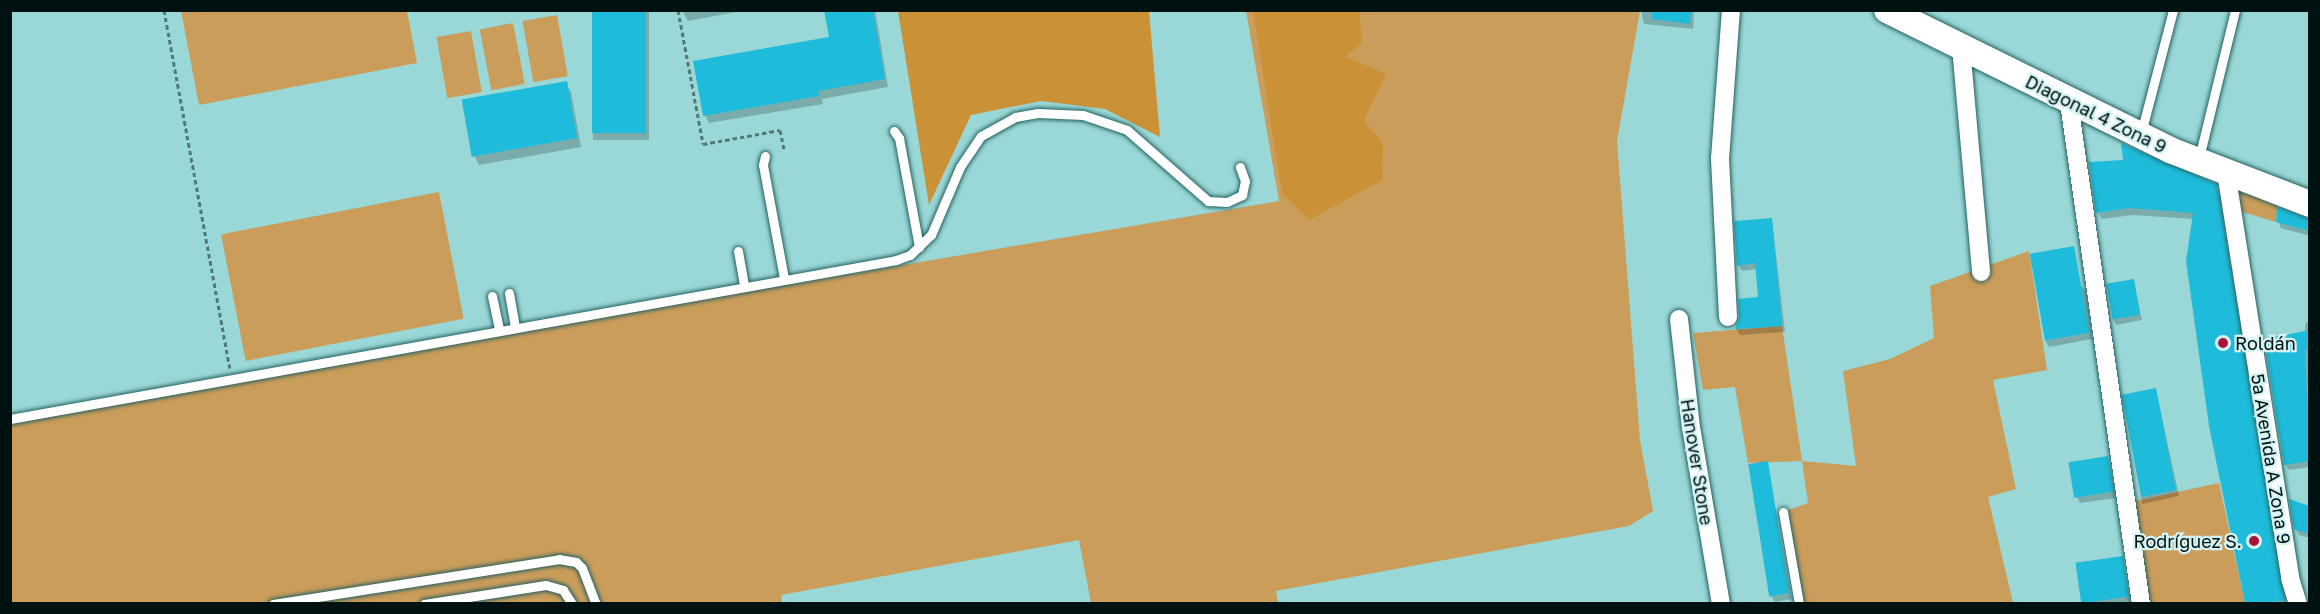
<!DOCTYPE html>
<meta charset="utf-8">
<style>
body{margin:0}
#map{position:relative;width:2320px;height:614px;overflow:hidden;background:#9ad8d7;font-family:"Golos Text",sans-serif}
div>[style]{position:absolute}
.green>*{inset:0;background:#cb9d5a;transform-origin:0 0}
.forest>*{inset:0;background:#ca9136}
.shadow>*{inset:0;background:#0003;transform-origin:0 0}
.building>*{inset:0;background:#1ebcda;transform-origin:0 0}
.path>*{height:3px;margin-top:-1.5px;transform-origin:0;background:repeating-linear-gradient(90deg,#517979 0 4.5px,transparent 0 7.5px)}
.roads{filter:drop-shadow(0 0 2px #246161) drop-shadow(0 0 2px #246161)}
.lane>*{height:9px;margin:-4.5px;padding:0 4.5px;transform-origin:4.5px;border-radius:4.5px;background:#fff}
.street>*{height:18px;margin:-9px;padding:0 9px;transform-origin:9px;border-radius:9px;background:#fff}
.secondary>*{height:26px;margin:-13px;padding:0 13px;transform-origin:13px;border-radius:13px;background:#fff}
.dots>*{width:16px;height:16px;translate:-50% -50%;box-sizing:border-box;border:3px solid #d4f2f2;border-radius:50%}
span{translate:-50% -50%;white-space:nowrap;text-align:center;line-height:1.15;-webkit-text-stroke:4.5px #d4f2f2;paint-order:stroke}
.street-label{font-size:18px;color:#011}
.poi-label{font-size:18px;color:#011}
.left{translate:0 -50%;text-align:left}
.right{translate:-100% -50%;text-align:right}
.frame{position:absolute;inset:0;border:12px solid #011;pointer-events:none}
</style>
<div id="map">
<div class="green">
<i style="clip-path:polygon(181px 11px,407px 11px,417px 63px,199px 105px)"></i>
<i style="clip-path:polygon(1246px 11px,1640px 11px,1617px 141px,1640px 440px,1653px 511px,1629px 526px,1276px 591px,1278px 604px,1091px 603px,1079px 540px,781px 595px,782px 603px,11px 604px,11px 422px,232px 379px,1279px 201px)"></i>
<i style="left:557px;top:15px;width:62px;height:35px;rotate:80deg"></i>
<i style="left:513px;top:23px;width:62px;height:34px;rotate:79deg"></i>
<i style="left:471px;top:31px;width:62px;height:35px;rotate:80deg"></i>
<i style="clip-path:polygon(2230px 176px,2278px 194px,2276px 222px,2236px 210px)"></i>
<i style="left:439px;top:192px;width:129px;height:222px;rotate:79deg"></i>
<i style="clip-path:polygon(2029px 251px,2047px 370px,1993px 380px,2016px 489px,1988px 497px,2013px 603px,1799px 603px,1783px 512px,1808px 503px,1802px 461px,1748px 463px,1735px 387px,1703px 390px,1693px 333px,1782px 326px,1802px 461px,1856px 466px,1843px 371px,1890px 359px,1934px 338px,1930px 286px)"></i>
<i style="clip-path:polygon(2219px 483px,2245px 603px,2147px 603px,2130px 502px)"></i>
</div>
<div class="forest">
<i style="clip-path:polygon(898px 11px,1149px 11px,1160px 137px,1105px 109px,1041px 101px,971px 115px,929px 205px)"></i>
<i style="clip-path:polygon(1253px 11px,1359px 11px,1362px 42px,1346px 57px,1386px 74px,1364px 120px,1383px 144px,1382px 180px,1309px 220px,1282px 193px)"></i>
</div>
<div class="shadow">
<i style="left:593px;top:10px;width:56px;height:130px"></i>
<i style="clip-path:polygon(682px 10px,748px 10px,688px 21px)"></i>
<i style="clip-path:polygon(825px 10px,875px 10px,888px 87px,822px 99px,823px 104px,709px 123px,705px 115px,830px 39px)"></i>
<i style="clip-path:polygon(1641px 10px,1694px 10px,1693px 29px,1644px 24px)"></i>
<i style="clip-path:polygon(566px 83px,571px 92px,581px 147px,479px 165px,474px 155px)"></i>
<i style="clip-path:polygon(2215px 185px,2220px 192px,2287px 604px,2246px 604px,2211px 426px,2193px 219px,2133px 215px,2102px 219px,2098px 213px)"></i>
<i style="clip-path:polygon(2310px 219px,2310px 236px,2281px 228px,2278px 221px)"></i>
<i style="clip-path:polygon(1772px 220px,1785px 332px,1740px 335px,1736px 329px,1759px 298px,1757px 269px,1742px 271px,1738px 265px)"></i>
<i style="clip-path:polygon(2074px 247px,2080px 285px,2086px 291px,2092px 339px,2049px 347px,2045px 340px)"></i>
<i style="clip-path:polygon(2133px 281px,2142px 320px,2116px 325px,2113px 318px)"></i>
<i style="clip-path:polygon(2306px 322px,2310px 322px,2310px 467px,2289px 470px,2285px 464px)"></i>
<i style="clip-path:polygon(2156px 390px,2179px 496px,2142px 504px,2124px 396px)"></i>
<i style="clip-path:polygon(2108px 457px,2116px 498px,2080px 503px,2076px 496px)"></i>
<i style="clip-path:polygon(1767px 463px,1792px 599px,1775px 602px,1771px 596px)"></i>
<i style="clip-path:polygon(2310px 508px,2310px 538px,2299px 535px,2295px 528px)"></i>
<i style="clip-path:polygon(2122px 557px,2131px 603px,2084px 604px,2076px 563px)"></i>
</div>
<div class="building">
<i style="left:592px;top:10px;width:54px;height:123px"></i>
<i style="clip-path:polygon(824px 10px,873px 10px,885px 79px,818px 91px,819px 96px,703px 116px,693px 61px,829px 37px)"></i>
<i style="clip-path:polygon(1652px 10px,1691px 10px,1690px 24px,1652px 19px)"></i>
<i style="left:567px;top:81px;width:58px;height:107px;rotate:80deg"></i>
<i style="clip-path:polygon(2121px 143px,2217px 184px,2285px 601px,2245px 603px,2209px 426px,2186px 261px,2193px 213px,2129px 208px,2096px 213px,2089px 162px,2123px 160px)"></i>
<i style="clip-path:polygon(2277px 207px,2310px 219px,2310px 231px,2276px 222px)"></i>
<i style="clip-path:polygon(1772px 218px,1782px 326px,1735px 329px,1739px 317px,1738px 299px,1758px 297px,1755px 263px,1737px 266px,1734px 221px)"></i>
<i style="left:2074px;top:246px;width:88px;height:45px;rotate:80deg"></i>
<i style="left:2134px;top:279px;width:36px;height:28px;rotate:80deg"></i>
<i style="clip-path:polygon(2310px 330px,2310px 349px,2305px 350px,2310px 461px,2284px 465px,2264px 339px)"></i>
<i style="left:2156px;top:388px;width:104px;height:35px;rotate:79deg"></i>
<i style="left:2108px;top:456px;width:36px;height:40px;rotate:81deg"></i>
<i style="left:1768px;top:461px;width:134px;height:20px;rotate:81deg"></i>
<i style="clip-path:polygon(2289px 499px,2310px 506px,2310px 534px,2294px 529px)"></i>
<i style="left:2123px;top:556px;width:41px;height:48px;rotate:82deg"></i>
</div>
<div class="path">
<i style="left:164px;top:10px;width:364px;rotate:79.6deg"></i>
<i style="left:678px;top:10px;width:136px;rotate:79.4deg"></i>
<i style="left:703px;top:144px;width:78px;rotate:-10.3deg"></i>
<i style="left:780px;top:130px;width:19px;rotate:78deg"></i>
</div>
<div class="roads">
<div class="lane">
<i style="left:894px;top:131px;width:9px;rotate:54deg"></i>
<i style="left:899px;top:138px;width:111px;rotate:79.6deg"></i>
<i style="left:2141px;top:133px;width:127px;rotate:-75.4deg"></i>
<i style="left:765px;top:156px;width:9px;rotate:103deg"></i>
<i style="left:763px;top:165px;width:115px;rotate:79.5deg"></i>
<i style="left:2199px;top:158px;width:152px;rotate:-76.3deg"></i>
<i style="left:738px;top:251px;width:34px;rotate:80deg"></i>
<i style="left:509px;top:293px;width:34px;rotate:80deg"></i>
<i style="left:492px;top:296px;width:34px;rotate:78deg"></i>
<i style="left:10px;top:419px;width:900px;rotate:-10.17deg"></i>
<i style="left:896px;top:260px;width:15px;rotate:-20deg"></i>
<i style="left:910px;top:255px;width:29px;rotate:-44deg"></i>
<i style="left:931px;top:235px;width:74px;rotate:-66.9deg"></i>
<i style="left:960px;top:167px;width:37px;rotate:-56deg"></i>
<i style="left:981px;top:136px;width:39px;rotate:-29deg"></i>
<i style="left:1015px;top:117px;width:23px;rotate:-10deg"></i>
<i style="left:1038px;top:113px;width:45px;rotate:2.5deg"></i>
<i style="left:1083px;top:115px;width:46px;rotate:18.8deg"></i>
<i style="left:1127px;top:130px;width:108px;rotate:41.2deg"></i>
<i style="left:1208px;top:201px;width:19px;rotate:3deg"></i>
<i style="left:1227px;top:202px;width:17px;rotate:-25deg"></i>
<i style="left:1242px;top:195px;width:14px;rotate:-78deg"></i>
<i style="left:1245px;top:181px;width:15px;rotate:-110deg"></i>
<i style="left:1783px;top:512px;width:93px;rotate:80.1deg"></i>
<i style="left:273px;top:604px;width:290px;rotate:-8.9deg"></i>
<i style="left:559px;top:559px;width:17px;rotate:10deg"></i>
<i style="left:576px;top:562px;width:8px;rotate:45deg"></i>
<i style="left:582px;top:568px;width:39px;rotate:69deg"></i>
<i style="left:424px;top:604px;width:123px;rotate:-8.9deg"></i>
<i style="left:546px;top:585px;width:18px;rotate:16deg"></i>
<i style="left:563px;top:590px;width:17px;rotate:57deg"></i>
</div>
<div class="street">
<i style="left:1961px;top:47px;width:226px;rotate:84.9deg"></i>
<i style="left:2069px;top:103px;width:506px;rotate:81.82deg"></i>
<i style="left:2226px;top:172px;width:411px;rotate:81deg"></i>
<i style="left:2290px;top:578px;width:27px;rotate:73deg"></i>
<i style="left:1728px;top:317px;width:158px;rotate:-92.9deg"></i>
<i style="left:1720px;top:159px;width:149px;rotate:-85.8deg"></i>
<i style="left:1679px;top:319px;width:109px;rotate:83.7deg"></i>
<i style="left:1691px;top:427px;width:180px;rotate:80.4deg"></i>
</div>
<div class="secondary">
<i style="left:1887px;top:10px;width:316px;rotate:26.3deg"></i>
<i style="left:2170px;top:150px;width:150px;rotate:21.1deg"></i>
</div>
</div>
<div class="dots">
<i style="left:2223px;top:343px;background:#aa143a"></i>
<i style="left:2254px;top:541px;background:#aa143a"></i>
</div>
<div class="street-label">
<span style="left:2096px;top:114px;rotate:26deg">Diagonal 4 Zona 9</span>
<span style="left:2271px;top:459px;rotate:81deg">5a Avenida A Zona 9</span>
<span style="left:1697px;top:462px;rotate:81deg">Hanover Stone</span>
</div>
<div class="poi-label">
<span class="left" style="left:2235px;top:343px">Roldán</span>
<span class="right" style="left:2242px;top:541px">Rodríguez S.</span>
</div>
<div class="frame"></div>
</div>
